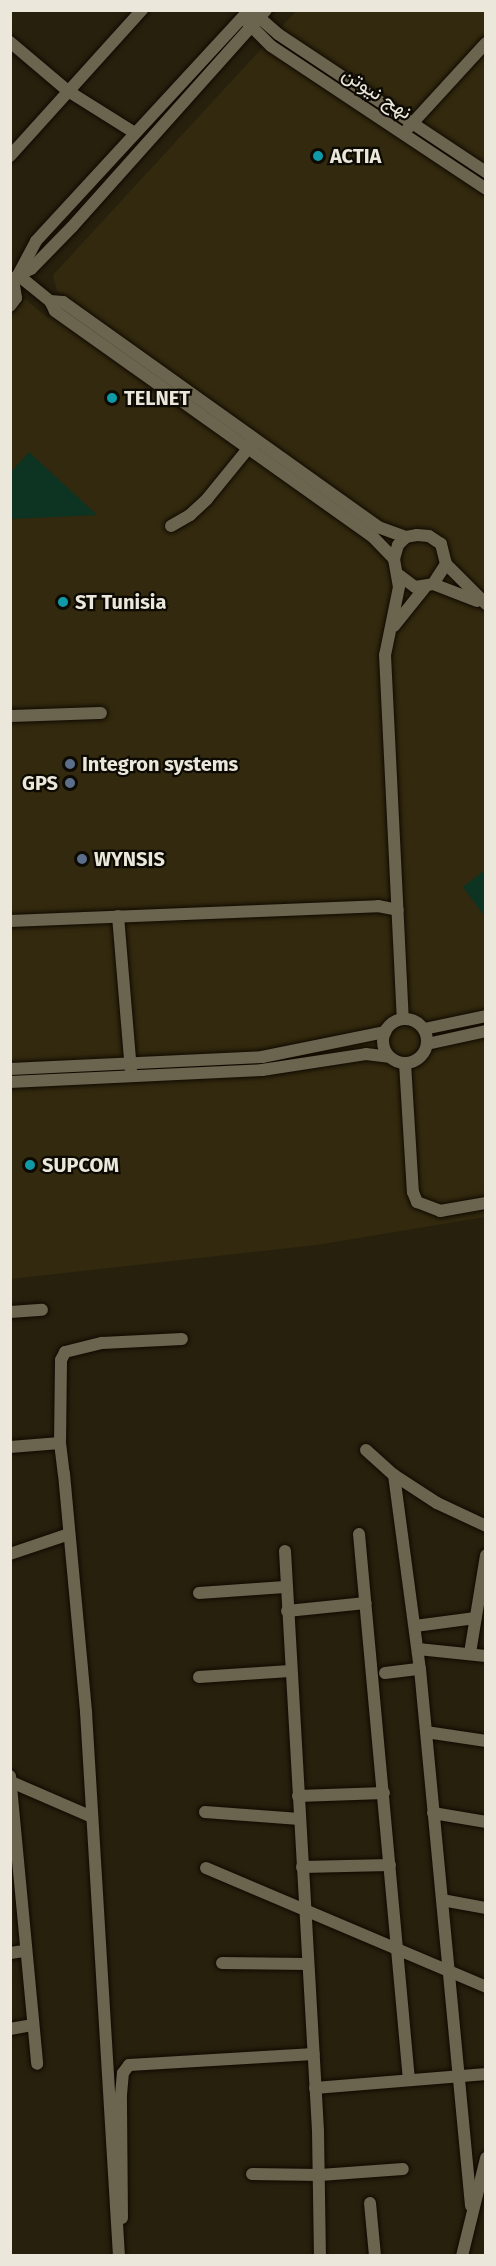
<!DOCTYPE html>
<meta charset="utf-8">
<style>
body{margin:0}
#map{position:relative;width:496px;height:2266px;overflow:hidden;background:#27200d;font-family:"Fira Sans",Vazirmatn,sans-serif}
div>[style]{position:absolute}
.built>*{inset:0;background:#32290e}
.green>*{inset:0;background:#0d3423}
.roads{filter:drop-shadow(0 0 2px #100900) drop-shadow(0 0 2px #100900)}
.street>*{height:12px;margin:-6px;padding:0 6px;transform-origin:6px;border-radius:6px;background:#6b644e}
.street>.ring{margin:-6px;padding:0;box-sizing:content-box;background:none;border:12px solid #6b644e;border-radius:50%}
.dots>*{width:16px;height:16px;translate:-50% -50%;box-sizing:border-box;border:3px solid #0d0a04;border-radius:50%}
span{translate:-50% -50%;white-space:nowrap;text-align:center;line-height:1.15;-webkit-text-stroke:4.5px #0d0a04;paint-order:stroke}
.street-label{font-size:20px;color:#ebe7db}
.poi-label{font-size:20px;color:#ebe7db;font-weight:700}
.left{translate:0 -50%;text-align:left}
.right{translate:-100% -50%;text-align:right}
.frame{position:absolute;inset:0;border:12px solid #ebe7db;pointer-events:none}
</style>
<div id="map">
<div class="built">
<i style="clip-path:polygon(296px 11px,485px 11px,485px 1217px,317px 1245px,11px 1279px,10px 315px,25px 299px,48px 318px,55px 311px,67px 298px,57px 291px,53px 275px)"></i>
</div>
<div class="green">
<i style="clip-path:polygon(29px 452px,97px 515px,11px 519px,11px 472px)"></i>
<i style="clip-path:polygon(485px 870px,485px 917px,463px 887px)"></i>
</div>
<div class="roads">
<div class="street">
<i style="left:254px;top:13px;width:32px;rotate:41deg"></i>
<i style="left:278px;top:34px;width:250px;rotate:33.6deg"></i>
<i style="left:246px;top:21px;width:35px;rotate:45deg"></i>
<i style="left:271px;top:46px;width:258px;rotate:33.6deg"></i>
<i style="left:10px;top:42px;width:76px;rotate:40.2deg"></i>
<i style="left:68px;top:91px;width:79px;rotate:32.1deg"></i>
<i style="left:408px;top:128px;width:115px;rotate:-47.5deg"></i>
<i style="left:10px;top:156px;width:197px;rotate:-47.9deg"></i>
<i style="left:18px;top:275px;width:41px;rotate:39.1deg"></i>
<i style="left:50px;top:301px;width:11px;rotate:63deg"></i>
<i style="left:55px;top:311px;width:389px;rotate:35.4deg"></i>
<i style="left:372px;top:536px;width:32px;rotate:46deg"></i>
<i style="left:18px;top:275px;width:38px;rotate:-62deg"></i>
<i style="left:36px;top:241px;width:314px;rotate:-47.3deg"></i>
<i style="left:10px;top:280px;width:24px;rotate:-28deg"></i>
<i style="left:31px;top:269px;width:59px;rotate:-45.7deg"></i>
<i style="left:72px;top:227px;width:291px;rotate:-48.2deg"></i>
<i style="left:50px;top:301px;width:13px;rotate:4deg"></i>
<i style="left:63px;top:302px;width:387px;rotate:35.5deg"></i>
<i style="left:378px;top:527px;width:30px;rotate:20deg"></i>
<i style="left:10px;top:306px;width:10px;rotate:-53deg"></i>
<i style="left:16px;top:298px;width:18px;rotate:-99deg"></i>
<i style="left:171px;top:526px;width:22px;rotate:-30deg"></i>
<i style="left:190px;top:515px;width:23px;rotate:-43deg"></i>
<i style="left:207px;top:499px;width:70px;rotate:-50.8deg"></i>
<i style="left:446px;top:564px;width:57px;rotate:45deg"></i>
<i style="left:399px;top:575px;width:20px;rotate:37deg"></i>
<i style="left:415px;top:587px;width:18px;rotate:-9deg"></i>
<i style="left:433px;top:584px;width:24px;rotate:-57deg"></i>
<i style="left:446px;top:564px;width:21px;rotate:-104deg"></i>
<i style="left:441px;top:544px;width:14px;rotate:-146deg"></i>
<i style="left:429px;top:536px;width:12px;rotate:-175deg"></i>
<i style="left:417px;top:535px;width:11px;rotate:170deg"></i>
<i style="left:406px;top:537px;width:11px;rotate:135deg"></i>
<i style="left:398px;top:545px;width:15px;rotate:106deg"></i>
<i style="left:394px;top:559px;width:28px;rotate:80deg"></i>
<i style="left:399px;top:587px;width:69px;rotate:101.6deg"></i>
<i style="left:385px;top:655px;width:364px;rotate:87.2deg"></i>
<i style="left:433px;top:584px;width:47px;rotate:21.1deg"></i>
<i style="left:394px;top:626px;width:51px;rotate:-51.3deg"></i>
<i style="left:10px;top:716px;width:91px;rotate:-1.9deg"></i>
<i style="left:118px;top:916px;width:156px;rotate:85.2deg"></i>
<i style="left:10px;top:921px;width:368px;rotate:-2.3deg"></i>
<i style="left:378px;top:906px;width:20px;rotate:11deg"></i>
<i class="ring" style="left:383px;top:1019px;width:32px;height:32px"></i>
<i style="left:424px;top:1029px;width:63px;rotate:-11.8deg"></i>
<i style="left:427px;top:1044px;width:60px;rotate:-12.4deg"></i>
<i style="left:405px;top:1063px;width:129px;rotate:86.5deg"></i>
<i style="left:413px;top:1192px;width:11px;rotate:68deg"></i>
<i style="left:417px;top:1202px;width:25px;rotate:21deg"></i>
<i style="left:440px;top:1211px;width:47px;rotate:-9.9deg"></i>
<i style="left:10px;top:1069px;width:252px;rotate:-2.7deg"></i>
<i style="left:262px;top:1057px;width:126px;rotate:-11.5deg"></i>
<i style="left:10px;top:1082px;width:252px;rotate:-2.7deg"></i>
<i style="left:262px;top:1070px;width:105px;rotate:-8.7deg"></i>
<i style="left:366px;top:1054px;width:23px;rotate:7deg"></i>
<i style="left:10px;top:1312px;width:32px;rotate:-4deg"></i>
<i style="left:60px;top:1443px;width:83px;rotate:-89.3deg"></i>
<i style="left:61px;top:1360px;width:9px;rotate:-63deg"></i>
<i style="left:65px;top:1352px;width:38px;rotate:-14deg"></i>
<i style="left:102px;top:1343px;width:80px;rotate:-2.9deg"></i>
<i style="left:10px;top:1447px;width:50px;rotate:-4.6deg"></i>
<i style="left:60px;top:1443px;width:31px;rotate:83deg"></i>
<i style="left:64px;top:1474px;width:239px;rotate:84.7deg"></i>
<i style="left:86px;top:1712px;width:545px;rotate:86.53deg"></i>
<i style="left:366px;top:1450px;width:38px;rotate:42deg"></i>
<i style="left:394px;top:1475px;width:51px;rotate:33.1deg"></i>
<i style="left:437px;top:1503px;width:54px;rotate:25.1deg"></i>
<i style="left:394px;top:1475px;width:196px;rotate:82.4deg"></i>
<i style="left:420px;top:1669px;width:539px;rotate:84.57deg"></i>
<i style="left:359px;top:1534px;width:548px;rotate:84.77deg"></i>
<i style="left:285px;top:1551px;width:581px;rotate:86.74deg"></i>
<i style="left:318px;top:2131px;width:125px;rotate:89.1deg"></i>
<i style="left:10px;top:1554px;width:62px;rotate:-18.7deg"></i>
<i style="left:199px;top:1593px;width:86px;rotate:-4deg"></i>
<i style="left:287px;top:1611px;width:79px;rotate:-5.8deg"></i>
<i style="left:415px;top:1626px;width:61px;rotate:-7.6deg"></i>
<i style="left:418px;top:1649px;width:68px;rotate:5.9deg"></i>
<i style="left:470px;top:1653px;width:99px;rotate:-80.7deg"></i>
<i style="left:385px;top:1673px;width:35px;rotate:-7deg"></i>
<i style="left:199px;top:1677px;width:91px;rotate:-3.8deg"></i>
<i style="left:426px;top:1732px;width:61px;rotate:8.5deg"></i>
<i style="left:10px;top:1776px;width:289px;rotate:84.6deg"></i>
<i style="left:11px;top:1782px;width:88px;rotate:23.4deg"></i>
<i style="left:298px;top:1796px;width:86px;rotate:-2deg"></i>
<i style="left:205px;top:1812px;width:95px;rotate:4.2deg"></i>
<i style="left:433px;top:1813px;width:54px;rotate:9.6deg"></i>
<i style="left:302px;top:1867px;width:88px;rotate:-1.3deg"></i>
<i style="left:206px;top:1868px;width:304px;rotate:23deg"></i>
<i style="left:442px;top:1900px;width:45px;rotate:10.3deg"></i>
<i style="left:10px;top:1953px;width:14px;rotate:-8deg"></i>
<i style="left:222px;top:1963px;width:86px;rotate:0.7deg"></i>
<i style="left:10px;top:2029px;width:22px;rotate:-10deg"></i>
<i style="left:315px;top:2088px;width:172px;rotate:-4.7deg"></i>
<i style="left:252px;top:2174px;width:68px;rotate:0.8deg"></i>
<i style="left:320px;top:2175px;width:83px;rotate:-4.1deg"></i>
<i style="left:370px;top:2203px;width:53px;rotate:84.6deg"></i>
<i style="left:122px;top:2218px;width:123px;rotate:-90.5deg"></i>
<i style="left:121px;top:2095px;width:22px;rotate:-85deg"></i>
<i style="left:123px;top:2073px;width:10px;rotate:-53deg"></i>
<i style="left:129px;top:2065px;width:185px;rotate:-3.4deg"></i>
<i style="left:462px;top:2256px;width:101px;rotate:-76.2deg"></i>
</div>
</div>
<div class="dots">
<i style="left:318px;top:156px;background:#0f9aa8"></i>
<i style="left:112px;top:398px;background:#0f9aa8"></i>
<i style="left:63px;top:602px;background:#0f9aa8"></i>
<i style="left:70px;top:764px;background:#5c6f8a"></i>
<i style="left:70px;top:783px;background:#5c6f8a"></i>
<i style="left:82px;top:859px;background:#5c6f8a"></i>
<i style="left:30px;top:1165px;background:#0f9aa8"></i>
</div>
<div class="street-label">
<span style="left:377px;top:93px;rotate:33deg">نهج نيوتن</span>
</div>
<div class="poi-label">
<span class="left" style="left:330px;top:156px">ACTIA</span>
<span class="left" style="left:124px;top:398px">TELNET</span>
<span class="left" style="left:75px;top:602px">ST Tunisia</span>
<span class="left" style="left:82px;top:764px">Integron systems</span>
<span class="right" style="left:58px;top:783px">GPS</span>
<span class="left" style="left:94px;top:859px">WYNSIS</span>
<span class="left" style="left:42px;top:1165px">SUPCOM</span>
</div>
<div class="frame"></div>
</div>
